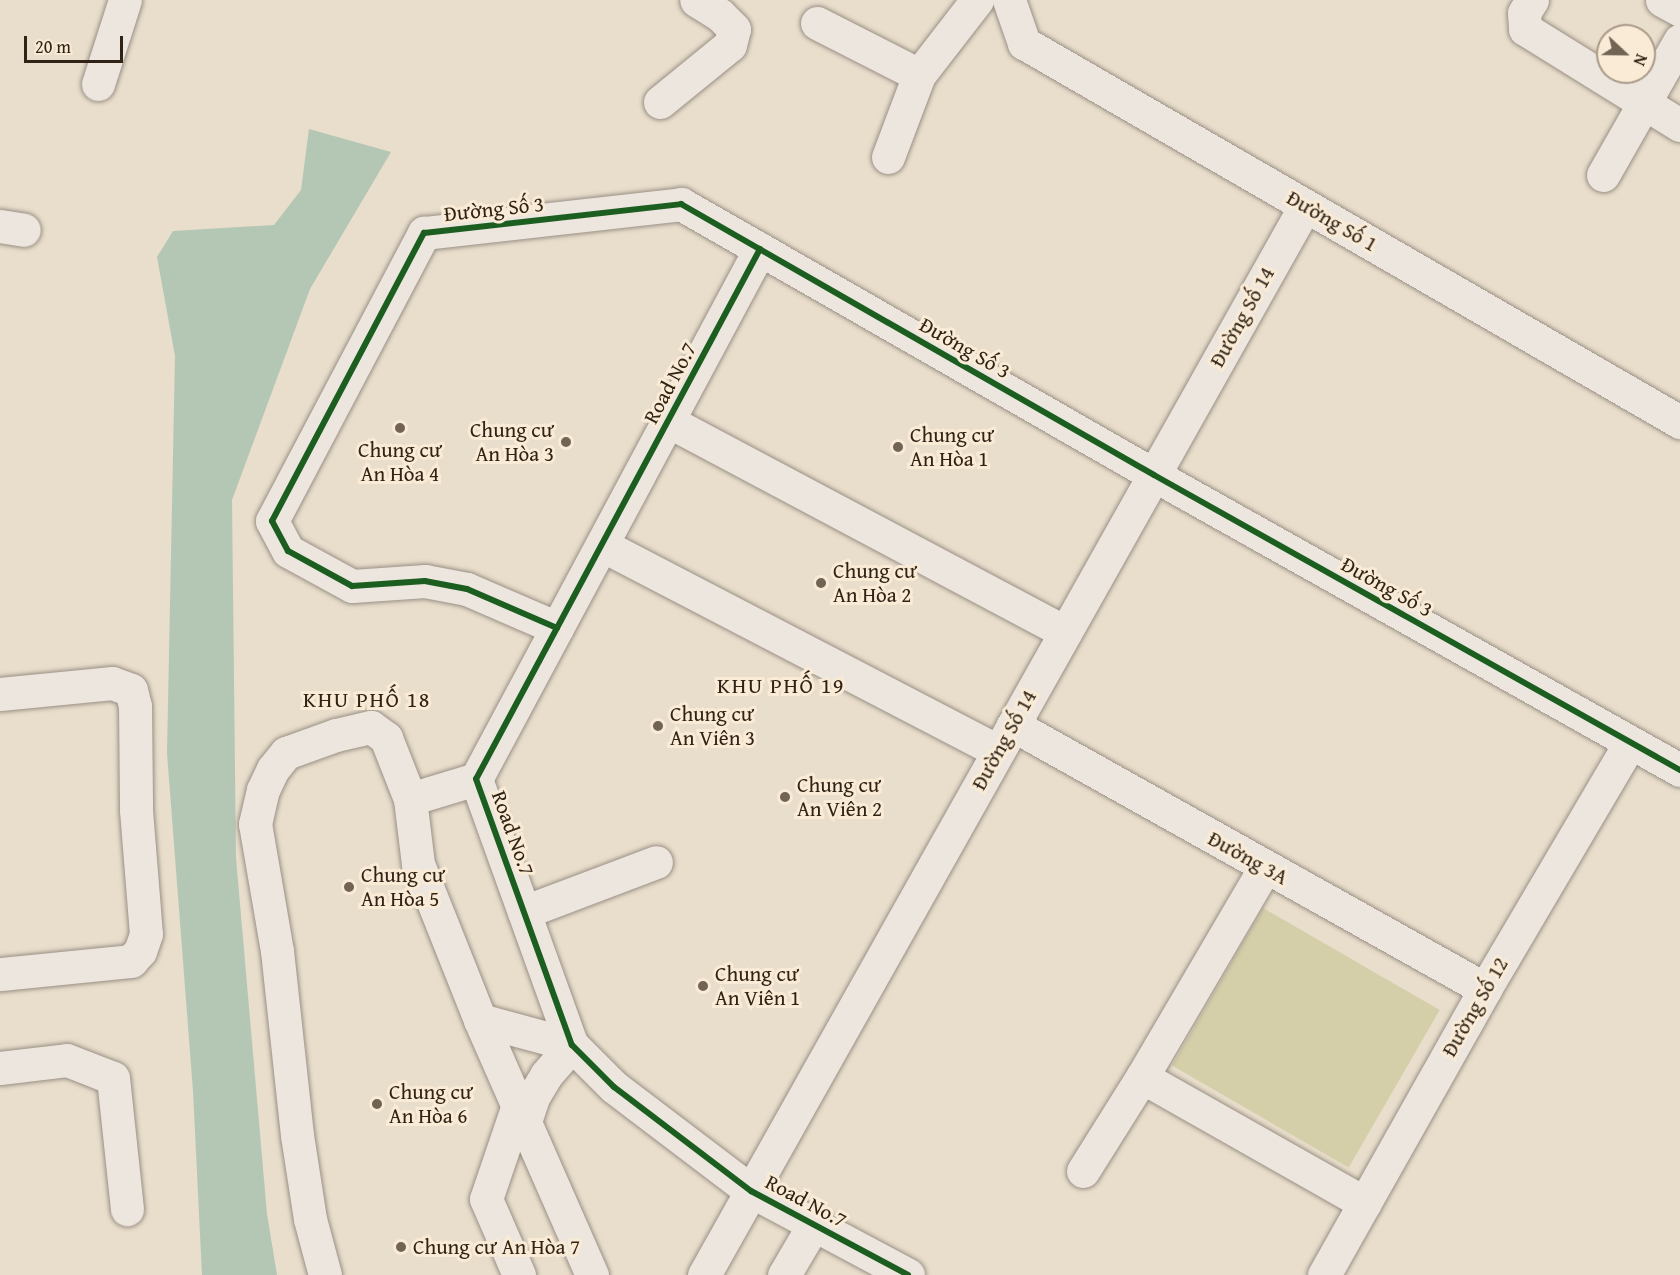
<!DOCTYPE html>
<meta charset="utf-8">
<style>
body{margin:0}
#map{position:relative;width:1680px;height:1275px;overflow:hidden;background:#e9ddcb;font-family:"Gentium Book Plus",serif}
div>[style]{position:absolute}
.green>*{inset:0;background:#d4cea9;transform-origin:0 0}
.water>*{inset:0;background:#b4c7b5}
.roads{filter:drop-shadow(0 0 2px #999085) drop-shadow(0 0 2px #999085)}
.minor>*{height:33px;margin:-16.5px;padding:0 16.5px;transform-origin:16.5px;border-radius:16.5px;background:#ece6de}
.cycleway>*{height:6px;margin:-3px;padding:0 3px;transform-origin:3px;border-radius:3px;background:#1b5e20}
.dots>*{width:16px;height:16px;translate:-50% -50%;box-sizing:border-box;border:3px solid #f9ebd5;border-radius:50%}
span{translate:-50% -50%;white-space:nowrap;text-align:center;line-height:1.15;-webkit-text-stroke:6px #f9ebd5;paint-order:stroke}
.street-label{font-size:21px;color:#302316}
.poi-label{font-size:21px;color:#302316}
.right{translate:-100% -50%;text-align:right}
.left{translate:0 -50%;text-align:left}
.neighbourhood-label{font-size:22px;color:#302316;letter-spacing:1.5px}
.north{position:absolute;left:1596px;top:24px;width:60px;height:60px;box-sizing:border-box;background:#f9ebd5;border:2px solid #a99b89;border-radius:50%;rotate:112deg;font-size:16px;font-weight:700;line-height:24px;text-align:center;color:#302316}
.north::after{content:'';display:block;margin:auto;width:21px;height:27px;background:#716455;clip-path:polygon(50% 0,100% 100%,50% 72%,0 100%)}
.scale{position:absolute;left:24px;top:36px;width:99px;height:27px;box-sizing:border-box;border:3px solid #302316;border-top:0;padding-left:8px;font-size:18px;line-height:21px;white-space:nowrap;color:#302316;-webkit-text-stroke:4px #f9ebd5;paint-order:stroke}
</style>
<div id="map">
<div class="green">
<i style="left:1263px;top:908px;width:204px;height:182px;rotate:30deg"></i>
</div>
<div class="water">
<i style="clip-path:polygon(309px 129px,391px 152px,310px 289px,232px 500px,236px 858px,267px 1214px,277px 1275px,202px 1275px,193px 1091px,167px 753px,175px 356px,157px 257px,173px 231px,274px 225px,301px 190px)"></i>
</div>
<div class="roads">
<div class="minor">
<i style="left:1009px;top:0;width:46px;rotate:70.8deg"></i>
<i style="left:1024px;top:43px;width:758px;rotate:30.02deg"></i>
<i style="left:1532px;top:0;width:15px;rotate:122deg"></i>
<i style="left:1524px;top:13px;width:16px;rotate:86deg"></i>
<i style="left:1525px;top:29px;width:182px;rotate:31.8deg"></i>
<i style="left:1662px;top:0;width:21px;rotate:29deg"></i>
<i style="left:817px;top:23px;width:114px;rotate:27deg"></i>
<i style="left:98px;top:84px;width:88px;rotate:-72.2deg"></i>
<i style="left:660px;top:102px;width:90px;rotate:-39.2deg"></i>
<i style="left:730px;top:45px;width:16px;rotate:-76deg"></i>
<i style="left:734px;top:29px;width:20px;rotate:-135deg"></i>
<i style="left:720px;top:15px;width:28px;rotate:-148deg"></i>
<i style="left:888px;top:157px;width:88px;rotate:-69.3deg"></i>
<i style="left:919px;top:75px;width:95px;rotate:-52.3deg"></i>
<i style="left:1603px;top:175px;width:155px;rotate:-60.3deg"></i>
<i style="left:0;top:226px;width:24px;rotate:9deg"></i>
<i style="left:760px;top:249px;width:601px;rotate:118.18deg"></i>
<i style="left:476px;top:779px;width:283px;rotate:70.2deg"></i>
<i style="left:572px;top:1045px;width:59px;rotate:45deg"></i>
<i style="left:614px;top:1087px;width:172px;rotate:37.2deg"></i>
<i style="left:751px;top:1191px;width:178px;rotate:28.1deg"></i>
<i style="left:668px;top:421px;width:450px;rotate:28deg"></i>
<i style="left:602px;top:545px;width:446px;rotate:27.5deg"></i>
<i style="left:557px;top:628px;width:98px;rotate:-156.6deg"></i>
<i style="left:467px;top:589px;width:43px;rotate:-169.2deg"></i>
<i style="left:425px;top:581px;width:73px;rotate:176.1deg"></i>
<i style="left:352px;top:586px;width:73px;rotate:-151.3deg"></i>
<i style="left:288px;top:551px;width:34px;rotate:-118deg"></i>
<i style="left:272px;top:521px;width:326px;rotate:-62.2deg"></i>
<i style="left:424px;top:233px;width:259px;rotate:-6.4deg"></i>
<i style="left:681px;top:204px;width:545px;rotate:29.81deg"></i>
<i style="left:1154px;top:475px;width:603px;rotate:29.29deg"></i>
<i style="left:0;top:694px;width:113px;rotate:-5.6deg"></i>
<i style="left:112px;top:683px;width:20px;rotate:20deg"></i>
<i style="left:131px;top:690px;width:16px;rotate:76deg"></i>
<i style="left:135px;top:706px;width:104px;rotate:89.4deg"></i>
<i style="left:136px;top:810px;width:124px;rotate:85.4deg"></i>
<i style="left:146px;top:934px;width:18px;rotate:109deg"></i>
<i style="left:140px;top:951px;width:13px;rotate:132deg"></i>
<i style="left:131px;top:961px;width:132px;rotate:174.3deg"></i>
<i style="left:1013px;top:725px;width:541px;rotate:29.22deg"></i>
<i style="left:476px;top:779px;width:69px;rotate:163.1deg"></i>
<i style="left:410px;top:799px;width:65px;rotate:83deg"></i>
<i style="left:418px;top:864px;width:168px;rotate:68.3deg"></i>
<i style="left:480px;top:1020px;width:279px;rotate:66.3deg"></i>
<i style="left:524px;top:912px;width:141px;rotate:-20.7deg"></i>
<i style="left:480px;top:1020px;width:95px;rotate:15.2deg"></i>
<i style="left:0;top:1068px;width:67px;rotate:-6.8deg"></i>
<i style="left:67px;top:1060px;width:49px;rotate:21.4deg"></i>
<i style="left:113px;top:1078px;width:132px;rotate:83.9deg"></i>
<i style="left:1142px;top:1077px;width:256px;rotate:29.5deg"></i>
<i style="left:518px;top:1105px;width:99px;rotate:108.8deg"></i>
<i style="left:486px;top:1199px;width:83px;rotate:66.5deg"></i>
<i style="left:525px;top:1122px;width:26px;rotate:-72deg"></i>
<i style="left:533px;top:1097px;width:26px;rotate:-59deg"></i>
<i style="left:546px;top:1075px;width:40px;rotate:-49deg"></i>
<i style="left:1083px;top:1171px;width:111px;rotate:-57.9deg"></i>
<i style="left:1142px;top:1077px;width:243px;rotate:-59.6deg"></i>
<i style="left:325px;top:1275px;width:58px;rotate:-105deg"></i>
<i style="left:310px;top:1219px;width:85px;rotate:-98.8deg"></i>
<i style="left:297px;top:1135px;width:185px;rotate:-96.2deg"></i>
<i style="left:277px;top:951px;width:129px;rotate:-99.8deg"></i>
<i style="left:255px;top:824px;width:35px;rotate:-77deg"></i>
<i style="left:263px;top:790px;width:23px;rotate:-65deg"></i>
<i style="left:273px;top:769px;width:21px;rotate:-51deg"></i>
<i style="left:286px;top:753px;width:53px;rotate:-19.8deg"></i>
<i style="left:336px;top:735px;width:36px;rotate:-13deg"></i>
<i style="left:371px;top:727px;width:19px;rotate:36deg"></i>
<i style="left:386px;top:738px;width:66px;rotate:68.5deg"></i>
<i style="left:704px;top:1275px;width:1226px;rotate:-60.65deg"></i>
<i style="left:784px;top:1275px;width:59px;rotate:-59.5deg"></i>
<i style="left:1324px;top:1275px;width:328px;rotate:-60.6deg"></i>
<i style="left:1485px;top:989px;width:286px;rotate:-59.5deg"></i>
</div>
</div>
<div class="cycleway">
<i style="left:760px;top:249px;width:601px;rotate:118.18deg"></i>
<i style="left:476px;top:779px;width:283px;rotate:70.2deg"></i>
<i style="left:572px;top:1045px;width:59px;rotate:45deg"></i>
<i style="left:614px;top:1087px;width:172px;rotate:37.2deg"></i>
<i style="left:751px;top:1191px;width:178px;rotate:28.1deg"></i>
<i style="left:557px;top:628px;width:98px;rotate:-156.6deg"></i>
<i style="left:467px;top:589px;width:43px;rotate:-169.2deg"></i>
<i style="left:425px;top:581px;width:73px;rotate:176.1deg"></i>
<i style="left:352px;top:586px;width:73px;rotate:-151.3deg"></i>
<i style="left:288px;top:551px;width:34px;rotate:-118deg"></i>
<i style="left:272px;top:521px;width:326px;rotate:-62.2deg"></i>
<i style="left:424px;top:233px;width:259px;rotate:-6.4deg"></i>
<i style="left:681px;top:204px;width:545px;rotate:29.81deg"></i>
<i style="left:1154px;top:475px;width:603px;rotate:29.29deg"></i>
</div>
<div class="dots">
<i style="left:400px;top:428px;background:#716455"></i>
<i style="left:566px;top:442px;background:#716455"></i>
<i style="left:898px;top:447px;background:#716455"></i>
<i style="left:821px;top:583px;background:#716455"></i>
<i style="left:658px;top:726px;background:#716455"></i>
<i style="left:785px;top:797px;background:#716455"></i>
<i style="left:349px;top:887px;background:#716455"></i>
<i style="left:703px;top:986px;background:#716455"></i>
<i style="left:377px;top:1104px;background:#716455"></i>
<i style="left:401px;top:1247px;background:#716455"></i>
</div>
<div class="street-label">
<span style="left:494px;top:209px;rotate:-6deg">Đường Số 3</span>
<span style="left:1332px;top:221px;rotate:30deg">Đường Số 1</span>
<span style="left:1242px;top:317px;rotate:-61deg">Đường Số 14</span>
<span style="left:965px;top:348px;rotate:30deg">Đường Số 3</span>
<span style="left:670px;top:383px;rotate:-62deg">Road No.7</span>
<span style="left:1387px;top:587px;rotate:29deg">Đường Số 3</span>
<span style="left:1004px;top:740px;rotate:-61deg">Đường Số 14</span>
<span style="left:513px;top:833px;rotate:70deg">Road No.7</span>
<span style="left:1248px;top:858px;rotate:29deg">Đường 3A</span>
<span style="left:1475px;top:1007px;rotate:-60deg">Đường Số 12</span>
<span style="left:806px;top:1201px;rotate:28deg">Road No.7</span>
</div>
<div class="poi-label">
<span class="right" style="left:554px;top:442px">Chung cư<br>An Hòa 3</span>
<span class="left" style="left:910px;top:447px">Chung cư<br>An Hòa 1</span>
<span style="left:400px;top:462px">Chung cư<br>An Hòa 4</span>
<span class="left" style="left:833px;top:583px">Chung cư<br>An Hòa 2</span>
<span class="left" style="left:670px;top:726px">Chung cư<br>An Viên 3</span>
<span class="left" style="left:797px;top:797px">Chung cư<br>An Viên 2</span>
<span class="left" style="left:361px;top:887px">Chung cư<br>An Hòa 5</span>
<span class="left" style="left:715px;top:986px">Chung cư<br>An Viên 1</span>
<span class="left" style="left:389px;top:1104px">Chung cư<br>An Hòa 6</span>
<span class="left" style="left:413px;top:1247px">Chung cư An Hòa 7</span>
</div>
<div class="neighbourhood-label">
<span style="left:781px;top:686px">KHU PHỐ 19</span>
<span style="left:367px;top:700px">KHU PHỐ 18</span>
</div>
<div class="north">N</div>
<div class="scale">20 m</div>
</div>
